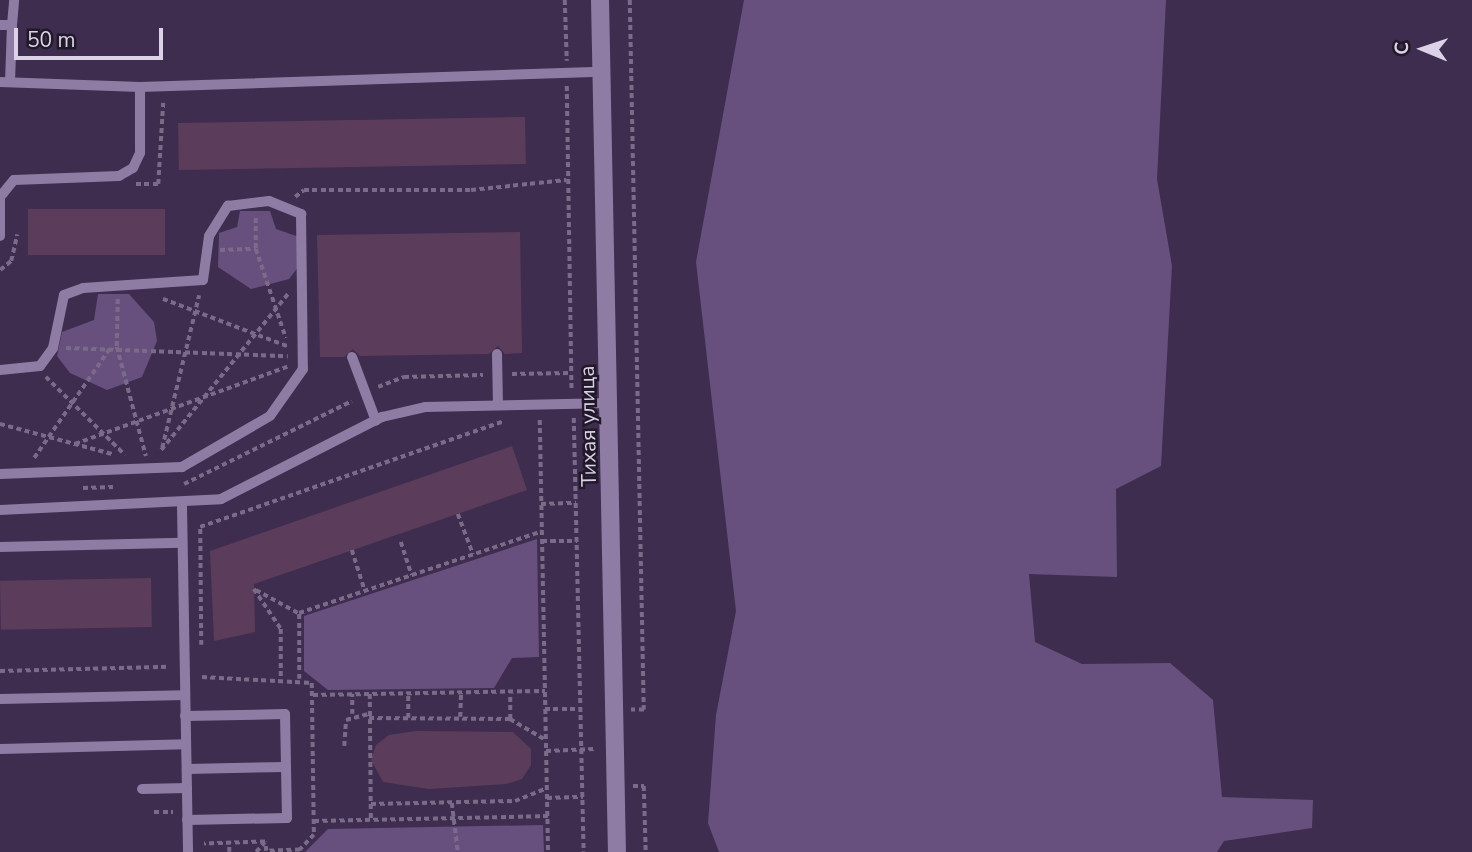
<!DOCTYPE html>
<meta charset="utf-8">
<style>
body{margin:0}
#map{position:relative;width:1472px;height:852px;overflow:hidden;background:#3e2d4f;font-family:"Nunito Sans",sans-serif}
div>[style]{position:absolute}
.green>*{inset:0;background:#67507e}
.building>*{inset:0;background:#5b3d5b;transform-origin:0 0}
.path>*{height:3.5px;margin-top:-1.75px;transform-origin:0;background:repeating-linear-gradient(90deg,#7a6c89 0 5px,transparent 0 8.5px)}
.lane>*{height:10px;margin:-5px;padding:0 5px;transform-origin:5px;border-radius:5px;background:#8f7ca4}
.street>*{height:18px;margin:-9px;padding:0 9px;transform-origin:9px;border-radius:9px;background:#8f7ca4}
span{translate:-50% -50%;white-space:nowrap;text-align:center;line-height:1.15;-webkit-text-stroke:5px #211929;paint-order:stroke}
.street-label{font-size:21px;color:#dbd2e7}
.north{position:absolute;left:1388px;top:14px;width:70px;height:70px;-webkit-text-stroke:5px #211929;paint-order:stroke;rotate:272deg;font-size:19px;font-weight:700;line-height:28px;text-align:center;color:#dbd2e7}
.north::after{content:'';display:block;margin:auto;width:24px;height:32px;background:#dbd2e7;clip-path:polygon(50% 0,100% 100%,50% 72%,0 100%)}
.scale{position:absolute;left:14px;top:28px;width:149px;height:32px;box-sizing:border-box;border:4px solid #dbd2e7;border-top:0;padding-left:9px;font-size:21px;line-height:24px;white-space:nowrap;color:#dbd2e7;-webkit-text-stroke:5px #211929;paint-order:stroke}
</style>
<div id="map">
<div class="green">
<i style="clip-path:polygon(744px 0,1166px 0,1157px 179px,1172px 266px,1161px 466px,1116px 489px,1117px 577px,1029px 574px,1035px 642px,1082px 664px,1170px 663px,1213px 700px,1222px 797px,1313px 800px,1312px 828px,1224px 841px,1217px 852px,719px 852px,708px 823px,716px 715px,736px 611px,696px 262px)"></i>
<i style="clip-path:polygon(240px 211px,270px 211px,276px 229px,299px 237px,299px 266px,289px 279px,251px 289px,218px 267px,219px 233px,237px 227px)"></i>
<i style="clip-path:polygon(98px 294px,129px 294px,154px 322px,157px 341px,142px 377px,107px 390px,70px 373px,57px 356px,62px 332px,94px 320px)"></i>
<i style="clip-path:polygon(537px 539px,539px 657px,512px 658px,494px 688px,328px 690px,304px 671px,304px 616px)"></i>
<i style="clip-path:polygon(543px 825px,544px 852px,305px 852px,328px 829px)"></i>
</div>
<div class="building">
<i style="left:525px;top:117px;width:47px;height:347px;rotate:89deg"></i>
<i style="left:165px;top:209px;width:46px;height:137px;rotate:90deg"></i>
<i style="clip-path:polygon(520px 232px,522px 353px,505px 354px,498px 346px,489px 354px,360px 356px,353px 349px,344px 357px,320px 357px,317px 235px)"></i>
<i style="clip-path:polygon(512px 446px,527px 490px,254px 584px,255px 632px,214px 641px,210px 551px)"></i>
<i style="left:151px;top:578px;width:49px;height:151px;rotate:89deg"></i>
<i style="clip-path:polygon(416px 731px,513px 732px,531px 749px,531px 765px,522px 779px,506px 784px,429px 789px,383px 782px,371px 760px,376px 745px,389px 735px)"></i>
</div>
<div class="path">
<i style="left:565px;top:0;width:61px;rotate:88.1deg"></i>
<i style="left:630px;top:0;width:710px;rotate:88.87deg"></i>
<i style="left:644px;top:710px;width:13px;rotate:180deg"></i>
<i style="left:567px;top:86px;width:304px;rotate:89.1deg"></i>
<i style="left:136px;top:184px;width:22px"></i>
<i style="left:158px;top:184px;width:81px;rotate:-86.5deg"></i>
<i style="left:295px;top:197px;width:11px;rotate:-38deg"></i>
<i style="left:304px;top:190px;width:167px"></i>
<i style="left:471px;top:190px;width:96px;rotate:-6deg"></i>
<i style="left:256px;top:218px;width:31px;rotate:90deg"></i>
<i style="left:256px;top:249px;width:94px;rotate:71.4deg"></i>
<i style="left:220px;top:250px;width:36px;rotate:-2deg"></i>
<i style="left:0;top:270px;width:14px;rotate:-39deg"></i>
<i style="left:11px;top:261px;width:27px;rotate:-77deg"></i>
<i style="left:118px;top:299px;width:48px;rotate:91.2deg"></i>
<i style="left:117px;top:347px;width:113px;rotate:75.1deg"></i>
<i style="left:163px;top:299px;width:133px;rotate:20.8deg"></i>
<i style="left:66px;top:348px;width:222px;rotate:2.1deg"></i>
<i style="left:512px;top:374px;width:59px;rotate:-1deg"></i>
<i style="left:46px;top:377px;width:111px;rotate:44.6deg"></i>
<i style="left:378px;top:387px;width:28px;rotate:-21deg"></i>
<i style="left:404px;top:377px;width:79px;rotate:-1.5deg"></i>
<i style="left:574px;top:418px;width:434px;rotate:88.7deg"></i>
<i style="left:540px;top:420px;width:432px;rotate:88.9deg"></i>
<i style="left:0;top:424px;width:116px;rotate:15deg"></i>
<i style="left:75px;top:444px;width:226px;rotate:-20deg"></i>
<i style="left:162px;top:448px;width:157px;rotate:-76.4deg"></i>
<i style="left:161px;top:450px;width:201px;rotate:-50.9deg"></i>
<i style="left:34px;top:458px;width:135px;rotate:-55.3deg"></i>
<i style="left:184px;top:484px;width:187px;rotate:-26.3deg"></i>
<i style="left:83px;top:488px;width:30px;rotate:-2deg"></i>
<i style="left:541px;top:504px;width:35px;rotate:-2deg"></i>
<i style="left:458px;top:514px;width:43px;rotate:69.4deg"></i>
<i style="left:542px;top:541px;width:35px"></i>
<i style="left:401px;top:542px;width:35px;rotate:72deg"></i>
<i style="left:352px;top:550px;width:43px;rotate:72.4deg"></i>
<i style="left:254px;top:589px;width:48px;rotate:56deg"></i>
<i style="left:281px;top:629px;width:50px;rotate:90deg"></i>
<i style="left:256px;top:590px;width:48px;rotate:28.7deg"></i>
<i style="left:201px;top:645px;width:118px;rotate:-90.5deg"></i>
<i style="left:200px;top:527px;width:320px;rotate:-19.2deg"></i>
<i style="left:0;top:671px;width:169px;rotate:-1.4deg"></i>
<i style="left:202px;top:677px;width:110px;rotate:3.1deg"></i>
<i style="left:312px;top:683px;width:152px;rotate:89.2deg"></i>
<i style="left:314px;top:835px;width:21px;rotate:133deg"></i>
<i style="left:300px;top:850px;width:34px;rotate:178deg"></i>
<i style="left:266px;top:851px;width:9px;rotate:-96deg"></i>
<i style="left:265px;top:842px;width:61px;rotate:178.1deg"></i>
<i style="left:299px;top:679px;width:66px;rotate:-90deg"></i>
<i style="left:299px;top:613px;width:256px;rotate:-18.6deg"></i>
<i style="left:370px;top:694px;width:126px;rotate:89.5deg"></i>
<i style="left:313px;top:695px;width:232px;rotate:-1deg"></i>
<i style="left:545px;top:709px;width:37px"></i>
<i style="left:352px;top:714px;width:20px;rotate:-90deg"></i>
<i style="left:460px;top:717px;width:25px;rotate:-88deg"></i>
<i style="left:369px;top:718px;width:141px;rotate:0.4deg"></i>
<i style="left:510px;top:719px;width:42px;rotate:30.3deg"></i>
<i style="left:408px;top:718px;width:25px;rotate:-90deg"></i>
<i style="left:510px;top:719px;width:28px;rotate:-90deg"></i>
<i style="left:344px;top:746px;width:26px;rotate:-86deg"></i>
<i style="left:346px;top:720px;width:24px;rotate:-15deg"></i>
<i style="left:546px;top:751px;width:48px;rotate:-2.4deg"></i>
<i style="left:633px;top:786px;width:11px"></i>
<i style="left:644px;top:786px;width:66px;rotate:88.3deg"></i>
<i style="left:547px;top:798px;width:36px;rotate:-2deg"></i>
<i style="left:452px;top:803px;width:49px;rotate:83deg"></i>
<i style="left:371px;top:804px;width:144px;rotate:-1.2deg"></i>
<i style="left:515px;top:801px;width:35px;rotate:-22deg"></i>
<i style="left:154px;top:812px;width:19px"></i>
<i style="left:314px;top:821px;width:234px;rotate:-1.2deg"></i>
<i style="left:229px;top:852px;width:10px;rotate:-90deg"></i>
<i style="left:256px;top:852px;width:13px;rotate:-48deg"></i>
</div>
<div class="lane">
<i style="left:0;top:25px;width:12px"></i>
<i style="left:12px;top:25px;width:25px;rotate:-85deg"></i>
<i style="left:0;top:82px;width:140px;rotate:2deg"></i>
<i style="left:140px;top:87px;width:461px;rotate:-1.9deg"></i>
<i style="left:10px;top:82px;width:57px;rotate:-88deg"></i>
<i style="left:0;top:236px;width:39px;rotate:-90deg"></i>
<i style="left:0;top:197px;width:22px;rotate:-51deg"></i>
<i style="left:14px;top:180px;width:105px;rotate:-2.2deg"></i>
<i style="left:119px;top:176px;width:16px;rotate:-30deg"></i>
<i style="left:133px;top:168px;width:17px;rotate:-65deg"></i>
<i style="left:140px;top:153px;width:66px;rotate:-90deg"></i>
<i style="left:497px;top:354px;width:51px;rotate:88.9deg"></i>
<i style="left:352px;top:357px;width:68px;rotate:69.4deg"></i>
<i style="left:0;top:370px;width:40px;rotate:-5.7deg"></i>
<i style="left:40px;top:366px;width:22px;rotate:-54deg"></i>
<i style="left:53px;top:348px;width:54px;rotate:-78.3deg"></i>
<i style="left:64px;top:295px;width:20px;rotate:-20deg"></i>
<i style="left:83px;top:288px;width:120px;rotate:-3.8deg"></i>
<i style="left:203px;top:280px;width:44px;rotate:-82.2deg"></i>
<i style="left:209px;top:236px;width:36px;rotate:-58deg"></i>
<i style="left:228px;top:206px;width:41px;rotate:-7deg"></i>
<i style="left:269px;top:201px;width:35px;rotate:22deg"></i>
<i style="left:301px;top:214px;width:155px;rotate:89.3deg"></i>
<i style="left:303px;top:369px;width:57px;rotate:125.1deg"></i>
<i style="left:270px;top:416px;width:102px;rotate:149.9deg"></i>
<i style="left:182px;top:467px;width:182px;rotate:177.8deg"></i>
<i style="left:182px;top:506px;width:346px;rotate:89deg"></i>
<i style="left:0;top:510px;width:221px;rotate:-2.8deg"></i>
<i style="left:221px;top:499px;width:181px;rotate:-27deg"></i>
<i style="left:382px;top:417px;width:44px;rotate:-13.1deg"></i>
<i style="left:425px;top:407px;width:186px;rotate:-1.2deg"></i>
<i style="left:0;top:547px;width:182px;rotate:-1.3deg"></i>
<i style="left:0;top:699px;width:185px;rotate:-1.2deg"></i>
<i style="left:185px;top:716px;width:100px;rotate:-1.1deg"></i>
<i style="left:285px;top:714px;width:53px;rotate:88.9deg"></i>
<i style="left:286px;top:767px;width:51px;rotate:88.9deg"></i>
<i style="left:287px;top:818px;width:100px;rotate:178.9deg"></i>
<i style="left:0;top:749px;width:186px;rotate:-1.5deg"></i>
<i style="left:187px;top:769px;width:99px;rotate:-1.2deg"></i>
<i style="left:142px;top:789px;width:45px;rotate:-1.3deg"></i>
</div>
<div class="street">
<i style="left:600px;top:0;width:852px;rotate:88.86deg"></i>
</div>
<div class="street-label">
<span style="left:588px;top:426px;rotate:-91deg">Тихая улица</span>
</div>
<div class="north">С</div>
<div class="scale">50 m</div>
</div>
